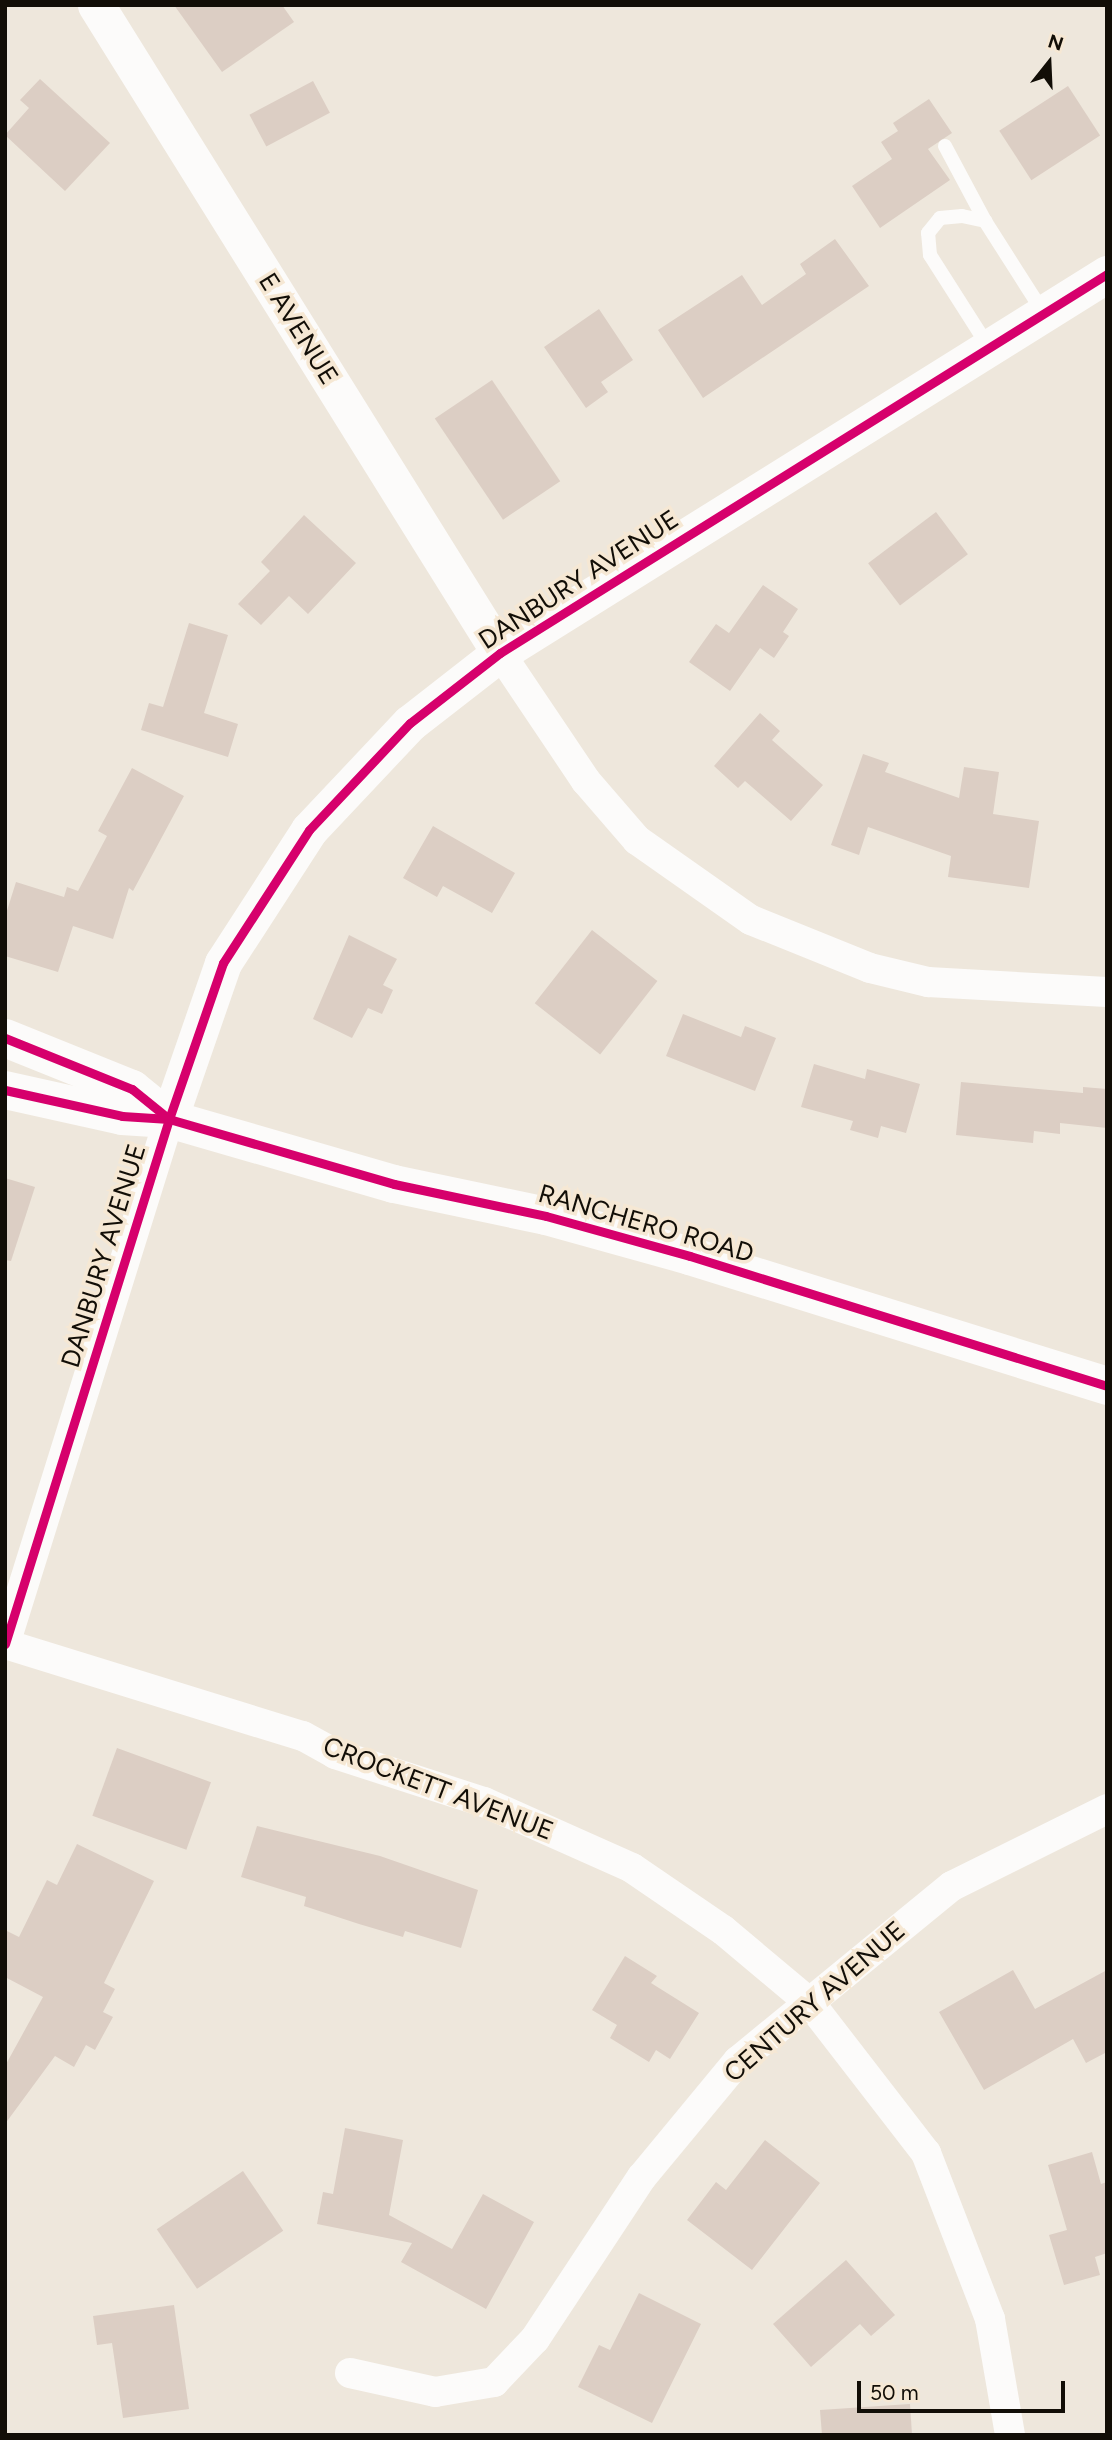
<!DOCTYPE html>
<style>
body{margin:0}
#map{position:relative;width:1112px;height:2440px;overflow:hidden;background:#eee7dc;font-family:Figtree,sans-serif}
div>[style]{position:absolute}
.building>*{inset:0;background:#dccec4;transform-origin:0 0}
.service>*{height:14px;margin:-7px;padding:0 7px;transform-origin:7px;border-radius:7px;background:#fcfbfa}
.minor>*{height:30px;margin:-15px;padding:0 15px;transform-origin:15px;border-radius:15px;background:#fcfbfa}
.tertiary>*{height:37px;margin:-18.5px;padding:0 18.5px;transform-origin:18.5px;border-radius:18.5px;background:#fcfbfa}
.secondary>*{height:38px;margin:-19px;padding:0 19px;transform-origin:19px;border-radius:19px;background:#fcfbfa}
.cycleway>*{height:9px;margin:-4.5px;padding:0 4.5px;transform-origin:4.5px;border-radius:4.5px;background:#d6006c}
span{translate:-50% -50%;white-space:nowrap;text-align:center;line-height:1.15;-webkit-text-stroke:7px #f6e8d4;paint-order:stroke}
.street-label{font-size:26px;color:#120e07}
.frame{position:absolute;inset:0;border:7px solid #120e07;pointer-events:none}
.north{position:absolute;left:1014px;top:28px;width:70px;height:70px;-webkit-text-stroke:5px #f6e8d4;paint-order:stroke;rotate:18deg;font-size:19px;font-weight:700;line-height:28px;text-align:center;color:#120e07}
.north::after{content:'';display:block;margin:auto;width:24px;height:32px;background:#120e07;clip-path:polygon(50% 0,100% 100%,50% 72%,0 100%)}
.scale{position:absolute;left:857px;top:2381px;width:208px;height:32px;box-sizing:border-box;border:4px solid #120e07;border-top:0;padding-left:9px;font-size:21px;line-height:24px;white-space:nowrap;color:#120e07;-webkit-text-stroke:5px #f6e8d4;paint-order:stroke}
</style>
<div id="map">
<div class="building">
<i style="clip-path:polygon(174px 5px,282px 5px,294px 22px,222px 72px)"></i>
<i style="clip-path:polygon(40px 79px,110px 143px,65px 191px,5px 135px,29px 108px,20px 100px)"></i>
<i style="left:313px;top:81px;width:36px;height:72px;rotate:62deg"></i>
<i style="left:1068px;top:86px;width:59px;height:82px;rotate:57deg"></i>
<i style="clip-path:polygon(929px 99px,952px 133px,928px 149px,950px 180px,880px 228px,852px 186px,892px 159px,881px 142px,898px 131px,893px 123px)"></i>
<i style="clip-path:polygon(835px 239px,869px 286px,703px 398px,658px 330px,742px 275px,762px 305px,806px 274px,800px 264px)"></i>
<i style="clip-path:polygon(599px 309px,633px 360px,601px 382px,608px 392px,586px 408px,544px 347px)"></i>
<i style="left:492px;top:380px;width:122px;height:69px;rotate:56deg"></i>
<i style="left:936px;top:512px;width:53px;height:85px;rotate:53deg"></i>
<i style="clip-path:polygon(304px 515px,356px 563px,308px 614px,289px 596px,261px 625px,238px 604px,270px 571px,261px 562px)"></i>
<i style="clip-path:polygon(763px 585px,798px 609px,783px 632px,789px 636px,774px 658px,760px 648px,730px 691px,689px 662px,716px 624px,729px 633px)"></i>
<i style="clip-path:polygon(189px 623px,228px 635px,204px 713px,238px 724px,228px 757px,141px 730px,149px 703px,163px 707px)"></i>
<i style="clip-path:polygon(760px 713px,780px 731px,772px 740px,823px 785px,791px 821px,745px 781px,738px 788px,714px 766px)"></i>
<i style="clip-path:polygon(863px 754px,889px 763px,885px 772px,959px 798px,964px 767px,999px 772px,993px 814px,1039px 821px,1029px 888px,948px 877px,951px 856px,868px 827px,859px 855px,831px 845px)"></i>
<i style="clip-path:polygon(132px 768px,184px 796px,133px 891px,129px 888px,113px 939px,73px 926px,58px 972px,5px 956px,5px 917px,16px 882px,64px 897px,67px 887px,78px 891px,107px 836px,98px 831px)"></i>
<i style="clip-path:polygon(433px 826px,515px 873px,492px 913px,443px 886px,437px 897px,403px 878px)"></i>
<i style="left:592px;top:930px;width:83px;height:93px;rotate:38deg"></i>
<i style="clip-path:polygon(349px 935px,397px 959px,383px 985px,393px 990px,382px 1014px,368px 1008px,352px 1038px,313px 1019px)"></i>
<i style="clip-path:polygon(683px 1014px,741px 1037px,745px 1026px,776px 1038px,755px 1091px,666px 1056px)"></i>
<i style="clip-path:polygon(814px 1064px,865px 1079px,867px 1069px,920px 1084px,906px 1133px,881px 1126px,878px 1138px,850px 1130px,853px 1121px,801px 1107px)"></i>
<i style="clip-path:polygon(961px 1082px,1083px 1093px,1083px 1087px,1107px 1089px,1107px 1128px,1060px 1123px,1060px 1134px,1034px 1131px,1033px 1143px,956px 1135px)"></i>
<i style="clip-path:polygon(5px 1178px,35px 1187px,11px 1261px,5px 1260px)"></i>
<i style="left:117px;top:1748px;width:100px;height:72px;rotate:20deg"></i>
<i style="clip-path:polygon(257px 1826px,380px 1856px,478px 1890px,461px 1948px,405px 1931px,403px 1937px,359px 1924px,304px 1906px,306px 1897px,241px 1877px)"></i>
<i style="clip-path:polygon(77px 1844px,154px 1881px,104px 1983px,115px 1989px,103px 2012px,113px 2017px,95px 2050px,86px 2045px,74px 2067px,55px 2056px,5px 2124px,5px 2066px,43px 1997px,5px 1977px,5px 1930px,19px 1937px,47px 1880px,57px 1885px)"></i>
<i style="clip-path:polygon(625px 1956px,657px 1976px,651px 1983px,699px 2013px,670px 2059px,656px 2050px,649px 2062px,610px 2038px,617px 2025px,592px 2010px)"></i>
<i style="clip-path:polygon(1013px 1970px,1035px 2009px,1107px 1970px,1107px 2052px,1086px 2063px,1073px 2039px,984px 2090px,939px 2012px)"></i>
<i style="clip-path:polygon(345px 2128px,403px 2140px,389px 2215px,452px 2249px,483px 2194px,534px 2222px,486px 2309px,401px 2262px,412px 2243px,317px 2224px,323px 2192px,333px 2194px)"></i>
<i style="clip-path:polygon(765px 2140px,820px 2183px,752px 2270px,687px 2220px,716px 2182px,726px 2190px)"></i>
<i style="clip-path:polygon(1092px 2152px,1101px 2184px,1107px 2182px,1107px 2253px,1095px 2257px,1100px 2275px,1064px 2285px,1049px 2235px,1067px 2230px,1048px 2165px)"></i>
<i style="left:243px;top:2171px;width:72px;height:104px;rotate:56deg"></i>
<i style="clip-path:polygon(846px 2260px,895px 2315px,871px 2336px,860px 2324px,811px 2367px,773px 2324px)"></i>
<i style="clip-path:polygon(639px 2293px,701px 2324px,652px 2423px,578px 2387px,599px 2345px,610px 2350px)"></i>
<i style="clip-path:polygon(174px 2305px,189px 2409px,123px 2418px,112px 2343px,97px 2345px,93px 2316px)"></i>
<i style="clip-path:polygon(910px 2404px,912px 2435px,822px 2435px,820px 2410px)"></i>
</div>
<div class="service">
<i style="left:945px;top:146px;width:85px;rotate:61.9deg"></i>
<i style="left:988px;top:346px;width:108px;rotate:-122.5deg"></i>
<i style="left:930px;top:255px;width:22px;rotate:-95deg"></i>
<i style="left:928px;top:233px;width:19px;rotate:-51deg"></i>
<i style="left:940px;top:218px;width:22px;rotate:-5deg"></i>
<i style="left:962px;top:216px;width:24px;rotate:12deg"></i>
<i style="left:985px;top:221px;width:108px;rotate:57.5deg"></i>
</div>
<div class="minor">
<i style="left:500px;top:653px;width:154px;rotate:56.1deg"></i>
<i style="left:586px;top:781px;width:78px;rotate:49.2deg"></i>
<i style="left:637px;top:840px;width:139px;rotate:35.1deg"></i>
<i style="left:751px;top:920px;width:128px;rotate:22deg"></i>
<i style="left:870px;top:968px;width:60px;rotate:13.6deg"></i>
<i style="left:928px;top:982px;width:179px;rotate:3.2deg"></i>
<i style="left:5px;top:1644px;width:312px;rotate:17.2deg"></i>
<i style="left:303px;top:1736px;width:37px;rotate:29deg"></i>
<i style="left:335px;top:1754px;width:157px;rotate:17.9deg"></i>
<i style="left:484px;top:1802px;width:162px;rotate:24deg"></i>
<i style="left:632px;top:1868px;width:110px;rotate:34.3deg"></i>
<i style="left:723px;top:1930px;width:114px;rotate:40deg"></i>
<i style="left:810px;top:2003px;width:190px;rotate:52.3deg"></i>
<i style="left:926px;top:2153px;width:178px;rotate:68.9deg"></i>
<i style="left:990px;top:2319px;width:118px;rotate:80.2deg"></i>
<i style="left:5px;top:1644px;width:550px;rotate:-72.65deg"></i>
<i style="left:350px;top:2373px;width:87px;rotate:12.6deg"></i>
<i style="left:435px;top:2392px;width:60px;rotate:-9.6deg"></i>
<i style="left:494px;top:2382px;width:59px;rotate:-46.4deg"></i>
<i style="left:535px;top:2339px;width:194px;rotate:-56.6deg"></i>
<i style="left:642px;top:2177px;width:151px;rotate:-50.4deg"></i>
<i style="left:738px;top:2061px;width:276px;rotate:-39.3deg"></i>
<i style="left:952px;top:1886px;width:173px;rotate:-26.4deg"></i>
</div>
<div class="tertiary">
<i style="left:96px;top:5px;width:764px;rotate:58.06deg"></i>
<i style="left:169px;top:1119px;width:165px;rotate:-70.9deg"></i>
<i style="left:223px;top:963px;width:158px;rotate:-57.1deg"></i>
<i style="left:309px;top:830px;width:147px;rotate:-46.7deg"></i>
<i style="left:410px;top:723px;width:114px;rotate:-37.9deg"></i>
<i style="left:500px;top:653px;width:716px;rotate:-31.98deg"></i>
</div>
<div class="secondary">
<i style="left:5px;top:1038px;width:137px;rotate:21.9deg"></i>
<i style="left:132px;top:1089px;width:48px;rotate:39deg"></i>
<i style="left:5px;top:1090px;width:120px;rotate:12.5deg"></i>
<i style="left:122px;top:1116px;width:47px;rotate:3.7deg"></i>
<i style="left:169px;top:1119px;width:234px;rotate:16.1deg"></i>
<i style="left:394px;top:1184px;width:155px;rotate:11.9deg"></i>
<i style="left:546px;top:1216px;width:149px;rotate:15.5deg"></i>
<i style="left:690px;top:1256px;width:437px;rotate:17.3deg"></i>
</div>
<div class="cycleway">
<i style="left:5px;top:1038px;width:137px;rotate:21.9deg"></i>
<i style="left:132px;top:1089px;width:48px;rotate:39deg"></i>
<i style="left:5px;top:1090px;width:120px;rotate:12.5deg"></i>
<i style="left:122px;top:1116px;width:47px;rotate:3.7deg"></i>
<i style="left:169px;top:1119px;width:234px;rotate:16.1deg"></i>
<i style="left:394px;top:1184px;width:155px;rotate:11.9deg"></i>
<i style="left:546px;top:1216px;width:149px;rotate:15.5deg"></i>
<i style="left:690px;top:1256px;width:437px;rotate:17.3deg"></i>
<i style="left:5px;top:1644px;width:550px;rotate:-72.65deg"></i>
<i style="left:169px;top:1119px;width:165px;rotate:-70.9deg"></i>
<i style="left:223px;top:963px;width:158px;rotate:-57.1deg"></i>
<i style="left:309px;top:830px;width:147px;rotate:-46.7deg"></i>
<i style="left:410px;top:723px;width:114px;rotate:-37.9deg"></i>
<i style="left:500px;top:653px;width:716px;rotate:-31.98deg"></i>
</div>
<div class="street-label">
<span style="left:298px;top:329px;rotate:58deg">E AVENUE</span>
<span style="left:579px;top:580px;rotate:-33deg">DANBURY AVENUE</span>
<span style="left:646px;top:1224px;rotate:16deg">RANCHERO ROAD</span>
<span style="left:104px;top:1256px;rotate:-73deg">DANBURY AVENUE</span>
<span style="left:438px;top:1789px;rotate:21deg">CROCKETT AVENUE</span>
<span style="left:815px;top:2002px;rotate:-41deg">CENTURY AVENUE</span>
</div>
<div class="frame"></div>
<div class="north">N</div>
<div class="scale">50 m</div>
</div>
